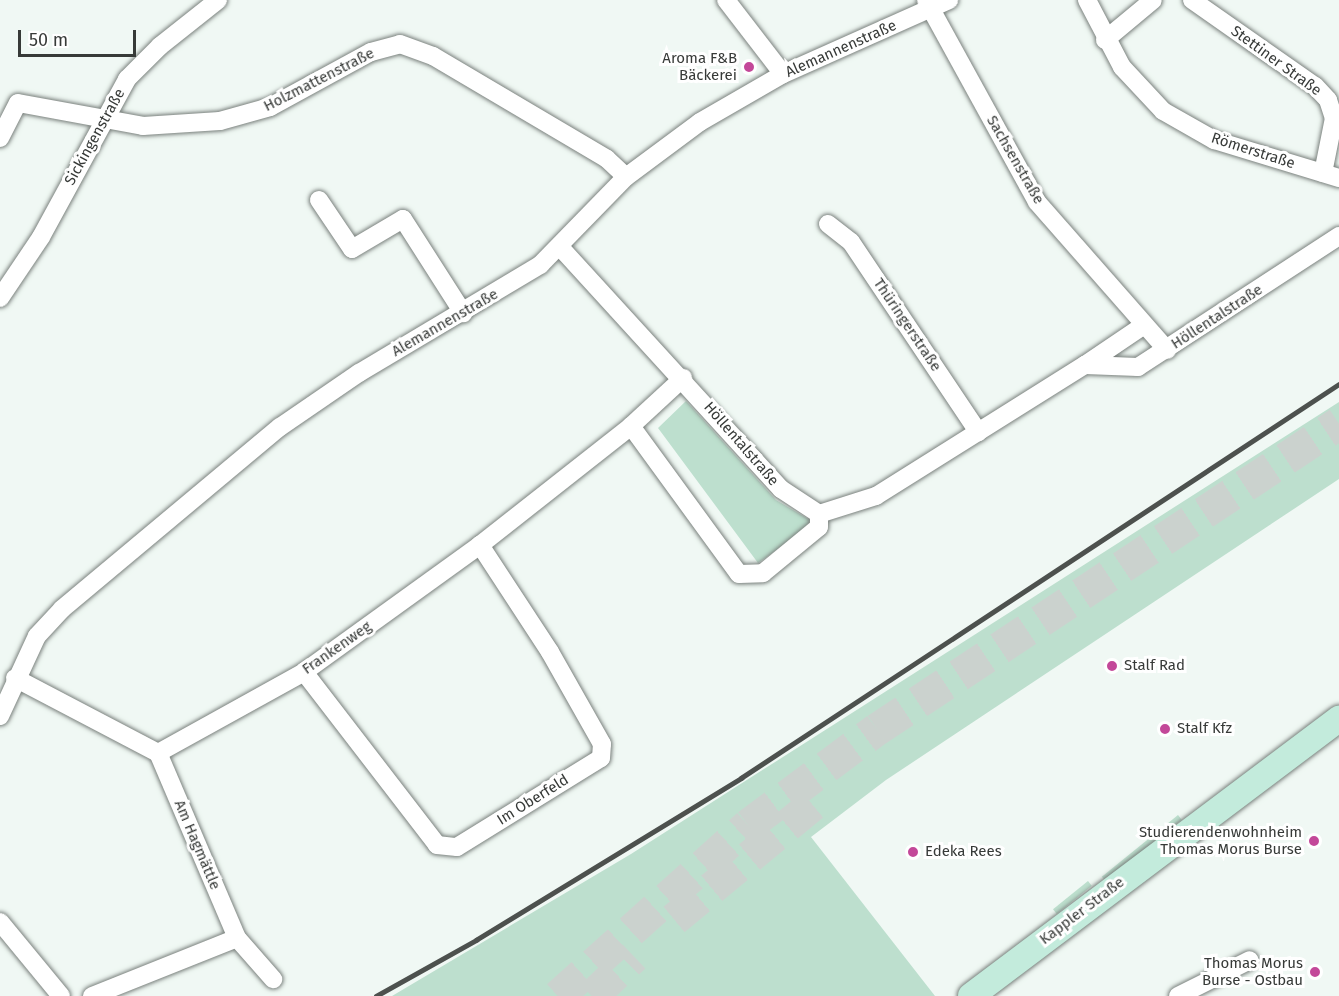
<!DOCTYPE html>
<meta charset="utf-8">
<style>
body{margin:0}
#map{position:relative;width:1339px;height:996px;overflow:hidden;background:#f0f8f4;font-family:"Fira Sans",sans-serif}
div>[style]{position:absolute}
.green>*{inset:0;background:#bddfce;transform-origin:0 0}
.highway-tunnel>*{height:33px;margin-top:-16.5px;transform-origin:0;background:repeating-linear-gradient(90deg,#cbd2ce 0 33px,transparent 0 49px)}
.roads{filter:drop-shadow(0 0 2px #7a817d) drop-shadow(0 0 2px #7a817d)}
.street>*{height:18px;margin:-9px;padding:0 9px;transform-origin:9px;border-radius:9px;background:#fff}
.secondary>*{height:26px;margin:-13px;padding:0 13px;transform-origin:13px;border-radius:13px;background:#c3ebdc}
.rail>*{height:4.5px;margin:-2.25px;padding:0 2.25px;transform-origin:2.25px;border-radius:2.25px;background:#4d514e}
.dots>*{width:16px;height:16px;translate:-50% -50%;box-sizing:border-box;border:3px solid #fff;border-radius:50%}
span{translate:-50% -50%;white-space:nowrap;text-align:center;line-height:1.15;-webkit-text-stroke:6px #fff;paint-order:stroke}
.street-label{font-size:15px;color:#373a38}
.poi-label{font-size:15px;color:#373a38}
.right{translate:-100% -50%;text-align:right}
.left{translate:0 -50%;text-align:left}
.scale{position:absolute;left:18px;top:30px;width:118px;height:27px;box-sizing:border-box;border:3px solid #373a38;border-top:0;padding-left:8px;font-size:18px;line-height:21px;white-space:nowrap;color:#373a38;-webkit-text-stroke:4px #fff;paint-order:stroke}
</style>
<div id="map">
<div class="green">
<i style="clip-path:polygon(686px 401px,776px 500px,810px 520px,806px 529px,758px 563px,658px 428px)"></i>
<i style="clip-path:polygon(1339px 402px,1339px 479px,886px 780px,811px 837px,935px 996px,392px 996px,631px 854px)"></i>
<i style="left:1178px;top:815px;width:6px;height:98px;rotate:51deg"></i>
<i style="left:1088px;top:881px;width:6px;height:45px;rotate:51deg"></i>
</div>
<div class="highway-tunnel">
<i style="left:674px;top:919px;width:180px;rotate:-39.6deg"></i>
<i style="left:558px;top:996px;width:256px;rotate:-42deg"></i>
<i style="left:748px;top:825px;width:161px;rotate:-36.7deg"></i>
<i style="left:877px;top:729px;width:554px;rotate:-33.52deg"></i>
<i style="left:592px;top:996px;width:58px;rotate:-43.6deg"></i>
</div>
<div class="roads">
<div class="street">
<i style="left:726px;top:0;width:93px;rotate:52.4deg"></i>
<i style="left:926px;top:0;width:230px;rotate:61.2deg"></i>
<i style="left:1037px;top:202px;width:197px;rotate:48.7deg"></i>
<i style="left:1087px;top:0;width:76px;rotate:62.4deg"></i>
<i style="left:1122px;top:67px;width:60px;rotate:47deg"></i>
<i style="left:1163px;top:111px;width:59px;rotate:29.6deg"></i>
<i style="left:1214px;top:140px;width:131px;rotate:16.9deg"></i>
<i style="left:1192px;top:0;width:150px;rotate:35deg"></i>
<i style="left:1315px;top:86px;width:19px;rotate:47deg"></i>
<i style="left:1328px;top:100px;width:19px;rotate:72deg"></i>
<i style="left:1334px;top:118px;width:56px;rotate:101.3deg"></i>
<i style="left:1105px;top:40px;width:62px;rotate:-39.8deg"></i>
<i style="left:0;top:138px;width:39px;rotate:-63deg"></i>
<i style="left:18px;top:103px;width:127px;rotate:10.4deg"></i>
<i style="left:143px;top:126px;width:77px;rotate:-3.7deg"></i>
<i style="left:220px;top:121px;width:52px;rotate:-15.6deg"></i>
<i style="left:270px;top:107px;width:115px;rotate:-28.6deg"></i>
<i style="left:371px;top:52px;width:30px;rotate:-15deg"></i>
<i style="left:400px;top:44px;width:35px;rotate:20deg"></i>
<i style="left:433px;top:56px;width:202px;rotate:30.6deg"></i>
<i style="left:607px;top:159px;width:26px;rotate:43deg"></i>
<i style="left:319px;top:200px;width:59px;rotate:56deg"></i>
<i style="left:352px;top:249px;width:59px;rotate:-30.5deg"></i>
<i style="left:403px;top:219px;width:112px;rotate:57.4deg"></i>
<i style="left:828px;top:224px;width:29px;rotate:38deg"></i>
<i style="left:851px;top:242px;width:229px;rotate:56.2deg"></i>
<i style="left:560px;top:247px;width:328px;rotate:47.6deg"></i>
<i style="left:781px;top:489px;width:45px;rotate:33.3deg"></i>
<i style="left:819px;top:514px;width:60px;rotate:-17.5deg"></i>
<i style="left:876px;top:496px;width:247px;rotate:-32.1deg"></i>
<i style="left:1085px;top:365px;width:53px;rotate:2.2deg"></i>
<i style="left:1138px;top:367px;width:240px;rotate:-33.1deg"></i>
<i style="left:0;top:298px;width:73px;rotate:-56.1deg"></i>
<i style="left:41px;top:237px;width:180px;rotate:-61.4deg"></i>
<i style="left:127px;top:79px;width:47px;rotate:-45deg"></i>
<i style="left:160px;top:46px;width:74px;rotate:-38.4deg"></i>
<i style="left:1085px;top:365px;width:71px;rotate:-34.1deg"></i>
<i style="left:631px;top:426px;width:183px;rotate:53.9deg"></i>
<i style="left:739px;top:574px;width:24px;rotate:-2deg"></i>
<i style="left:763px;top:573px;width:72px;rotate:-39.4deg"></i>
<i style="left:819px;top:527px;width:13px;rotate:-90deg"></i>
<i style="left:304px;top:672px;width:218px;rotate:52.4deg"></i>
<i style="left:437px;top:845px;width:20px;rotate:6deg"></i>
<i style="left:457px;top:847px;width:169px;rotate:-31.7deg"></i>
<i style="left:601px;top:758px;width:14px;rotate:-86deg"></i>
<i style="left:602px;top:744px;width:106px;rotate:-119.5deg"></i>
<i style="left:550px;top:652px;width:128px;rotate:-123.2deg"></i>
<i style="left:15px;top:678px;width:161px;rotate:27.7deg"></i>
<i style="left:0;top:716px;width:88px;rotate:-65.2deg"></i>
<i style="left:37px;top:636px;width:37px;rotate:-47deg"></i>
<i style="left:62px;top:609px;width:284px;rotate:-39.9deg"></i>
<i style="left:280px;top:427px;width:96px;rotate:-34.4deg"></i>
<i style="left:359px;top:373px;width:211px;rotate:-30.8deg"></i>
<i style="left:540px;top:265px;width:123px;rotate:-45.7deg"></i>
<i style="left:626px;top:177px;width:92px;rotate:-36.6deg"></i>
<i style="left:700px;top:122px;width:96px;rotate:-30deg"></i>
<i style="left:783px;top:74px;width:182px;rotate:-24deg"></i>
<i style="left:158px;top:753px;width:167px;rotate:-29deg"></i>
<i style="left:304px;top:672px;width:217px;rotate:-35.8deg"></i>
<i style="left:480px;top:545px;width:192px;rotate:-38.2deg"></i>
<i style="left:631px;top:426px;width:71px;rotate:-42.7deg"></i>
<i style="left:0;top:922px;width:96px;rotate:50.5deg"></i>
<i style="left:237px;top:938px;width:55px;rotate:48.7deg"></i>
<i style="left:92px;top:996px;width:156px;rotate:-21.8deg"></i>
<i style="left:237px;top:938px;width:201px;rotate:-113.1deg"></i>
<i style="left:1178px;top:996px;width:80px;rotate:-26.6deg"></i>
</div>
<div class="secondary">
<i style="left:971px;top:996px;width:461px;rotate:-37deg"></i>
</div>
</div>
<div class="rail">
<i style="left:376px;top:996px;width:115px;rotate:-29.2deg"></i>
<i style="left:476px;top:940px;width:311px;rotate:-31.4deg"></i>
<i style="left:741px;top:778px;width:716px;rotate:-33.38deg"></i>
</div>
<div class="dots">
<i style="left:749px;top:67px;background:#c34899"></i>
<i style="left:1112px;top:666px;background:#c34899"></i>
<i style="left:1165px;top:729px;background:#c34899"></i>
<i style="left:1314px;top:841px;background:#c34899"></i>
<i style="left:913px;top:852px;background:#c34899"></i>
<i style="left:1315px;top:972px;background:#c34899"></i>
</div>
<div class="street-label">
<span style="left:841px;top:49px;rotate:-24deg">Alemannenstraße</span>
<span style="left:1276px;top:61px;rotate:36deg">Stettiner Straße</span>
<span style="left:319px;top:80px;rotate:-27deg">Holzmattenstraße</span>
<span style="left:95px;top:137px;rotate:-61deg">Sickingenstraße</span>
<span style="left:1253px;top:151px;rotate:18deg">Römerstraße</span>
<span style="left:1015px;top:160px;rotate:60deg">Sachsenstraße</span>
<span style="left:1217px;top:317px;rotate:-33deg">Höllentalstraße</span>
<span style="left:445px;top:323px;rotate:-30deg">Alemannenstraße</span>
<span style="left:907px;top:325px;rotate:56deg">Thüringerstraße</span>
<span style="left:741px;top:444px;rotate:49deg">Höllentalstraße</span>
<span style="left:337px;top:648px;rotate:-35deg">Frankenweg</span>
<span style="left:533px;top:800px;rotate:-32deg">Im Oberfeld</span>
<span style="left:197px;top:845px;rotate:67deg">Am Hagmättle</span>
<span style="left:1082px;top:911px;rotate:-37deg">Kappler Straße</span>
</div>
<div class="poi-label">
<span class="right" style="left:737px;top:67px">Aroma F&amp;B<br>Bäckerei</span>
<span class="left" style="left:1124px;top:666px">Stalf Rad</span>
<span class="left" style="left:1177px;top:729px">Stalf Kfz</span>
<span class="right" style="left:1302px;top:841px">Studierendenwohnheim<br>Thomas Morus Burse</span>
<span class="left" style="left:925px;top:852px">Edeka Rees</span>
<span class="right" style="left:1303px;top:972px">Thomas Morus<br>Burse - Ostbau</span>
</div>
<div class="scale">50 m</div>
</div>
